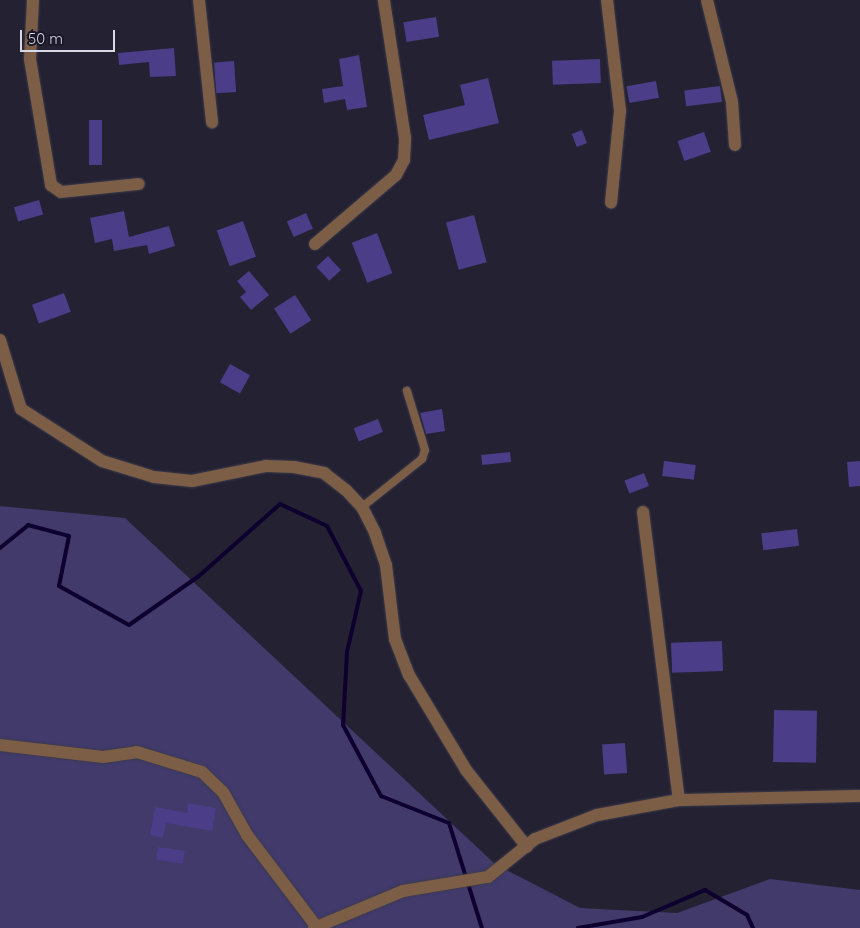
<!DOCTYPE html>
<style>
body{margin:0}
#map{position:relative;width:860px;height:928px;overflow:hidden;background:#232132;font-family:Quicksand,sans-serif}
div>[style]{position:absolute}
.green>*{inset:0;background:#413a6b}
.stream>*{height:4px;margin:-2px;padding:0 2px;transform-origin:2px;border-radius:2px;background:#0d002e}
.building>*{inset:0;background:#4b3d87;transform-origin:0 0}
.roads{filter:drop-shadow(0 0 1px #3c3b4b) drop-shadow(0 0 1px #3c3b4b)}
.lane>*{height:8px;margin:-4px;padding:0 4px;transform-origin:4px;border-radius:4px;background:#7c5d46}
.street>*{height:12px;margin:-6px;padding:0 6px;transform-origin:6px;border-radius:6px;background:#7c5d46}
span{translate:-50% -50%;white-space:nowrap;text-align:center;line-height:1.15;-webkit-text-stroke:5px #191728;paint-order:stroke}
.scale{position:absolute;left:20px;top:30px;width:95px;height:22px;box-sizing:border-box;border:2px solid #d9d8e4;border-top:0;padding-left:6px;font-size:15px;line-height:18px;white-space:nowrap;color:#d9d8e4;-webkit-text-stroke:4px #191728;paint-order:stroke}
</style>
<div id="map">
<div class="green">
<i style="clip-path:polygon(0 506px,125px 518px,495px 864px,580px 908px,677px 913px,770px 879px,860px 890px,860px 928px,0 928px)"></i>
</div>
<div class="stream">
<i style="left:0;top:548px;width:36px;rotate:-39deg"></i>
<i style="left:28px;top:525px;width:42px;rotate:15deg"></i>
<i style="left:69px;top:536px;width:51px;rotate:101.3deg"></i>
<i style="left:59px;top:586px;width:80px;rotate:29.1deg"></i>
<i style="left:129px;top:625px;width:85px;rotate:-35deg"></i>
<i style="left:199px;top:576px;width:108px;rotate:-41.6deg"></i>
<i style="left:280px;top:504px;width:52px;rotate:25.1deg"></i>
<i style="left:327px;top:526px;width:73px;rotate:62.4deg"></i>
<i style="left:361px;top:591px;width:63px;rotate:102.9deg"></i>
<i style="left:347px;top:652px;width:73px;rotate:93.1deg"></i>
<i style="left:343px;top:725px;width:81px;rotate:61.8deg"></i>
<i style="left:381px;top:796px;width:73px;rotate:21.7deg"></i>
<i style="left:449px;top:823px;width:110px;rotate:72.6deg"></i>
<i style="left:578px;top:928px;width:65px;rotate:-9.8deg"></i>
<i style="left:642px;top:917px;width:69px;rotate:-23.2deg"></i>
<i style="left:705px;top:890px;width:49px;rotate:30.8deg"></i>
<i style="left:747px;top:915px;width:14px;rotate:65deg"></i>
</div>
<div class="building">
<i style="left:436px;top:17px;width:20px;height:33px;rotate:81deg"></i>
<i style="clip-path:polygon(174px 48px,176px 76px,150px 77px,149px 62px,119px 65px,118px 53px)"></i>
<i style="clip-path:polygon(359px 55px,367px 107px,347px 110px,345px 99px,324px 103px,322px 89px,343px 86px,339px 59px)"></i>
<i style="left:600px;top:59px;width:24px;height:48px;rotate:88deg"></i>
<i style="left:234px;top:61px;width:31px;height:20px;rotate:86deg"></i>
<i style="clip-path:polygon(488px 78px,499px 123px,429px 140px,423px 115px,465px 105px,460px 85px)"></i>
<i style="left:656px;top:81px;width:17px;height:30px;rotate:80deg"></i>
<i style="left:720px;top:86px;width:16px;height:36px;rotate:83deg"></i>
<i style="left:89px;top:120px;width:13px;height:45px"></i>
<i style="left:582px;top:130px;width:14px;height:11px;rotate:69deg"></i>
<i style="left:704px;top:132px;width:21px;height:28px;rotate:71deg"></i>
<i style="left:39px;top:200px;width:15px;height:26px;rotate:74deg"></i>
<i style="clip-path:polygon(124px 211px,129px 237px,169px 226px,175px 246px,149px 254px,147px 245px,114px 251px,112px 239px,95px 243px,90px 218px)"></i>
<i style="left:306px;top:213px;width:17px;height:21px;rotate:66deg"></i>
<i style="left:474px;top:215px;width:49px;height:29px;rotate:75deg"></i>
<i style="left:243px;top:221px;width:38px;height:28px;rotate:70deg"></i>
<i style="left:377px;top:233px;width:43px;height:27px;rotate:69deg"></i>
<i style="left:328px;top:256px;width:19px;height:16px;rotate:47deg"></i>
<i style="clip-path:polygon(249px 271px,269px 295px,251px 310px,240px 297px,246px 292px,237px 281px)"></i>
<i style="left:64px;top:293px;width:20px;height:34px;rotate:70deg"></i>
<i style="left:295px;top:295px;width:30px;height:25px;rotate:57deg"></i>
<i style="left:230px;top:364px;width:23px;height:21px;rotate:29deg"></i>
<i style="clip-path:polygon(442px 409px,445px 431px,426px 434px,420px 413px)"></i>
<i style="left:378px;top:419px;width:14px;height:26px;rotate:69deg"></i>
<i style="left:510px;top:452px;width:10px;height:29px;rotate:84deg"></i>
<i style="left:664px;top:461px;width:32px;height:15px;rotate:7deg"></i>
<i style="clip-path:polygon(860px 461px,860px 486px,849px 487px,847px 462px)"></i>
<i style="left:644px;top:473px;width:14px;height:21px;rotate:69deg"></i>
<i style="left:797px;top:529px;width:17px;height:36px;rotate:83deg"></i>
<i style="left:722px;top:641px;width:30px;height:51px;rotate:88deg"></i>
<i style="left:774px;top:710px;width:43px;height:52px;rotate:1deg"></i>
<i style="left:625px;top:743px;width:30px;height:23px;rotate:86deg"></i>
<i style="clip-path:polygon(188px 803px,216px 808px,212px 831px,166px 823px,163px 838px,150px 835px,155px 807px,187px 813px)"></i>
<i style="left:158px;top:847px;width:27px;height:13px;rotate:8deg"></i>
</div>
<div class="roads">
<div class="lane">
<i style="left:362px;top:507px;width:77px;rotate:-38.7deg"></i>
<i style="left:422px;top:459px;width:9px;rotate:-72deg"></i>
<i style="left:425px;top:450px;width:62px;rotate:-107deg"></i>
</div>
<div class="street">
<i style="left:33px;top:0;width:59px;rotate:92.9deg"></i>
<i style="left:30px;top:59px;width:128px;rotate:80.5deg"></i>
<i style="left:51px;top:185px;width:12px;rotate:35deg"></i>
<i style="left:61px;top:192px;width:78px;rotate:-5.9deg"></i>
<i style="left:199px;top:0;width:123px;rotate:83.9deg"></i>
<i style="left:607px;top:0;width:112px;rotate:83.3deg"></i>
<i style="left:620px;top:111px;width:92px;rotate:95.6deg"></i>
<i style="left:707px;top:0;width:105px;rotate:76.2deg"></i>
<i style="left:732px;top:102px;width:43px;rotate:86deg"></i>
<i style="left:315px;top:244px;width:106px;rotate:-40.4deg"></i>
<i style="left:396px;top:175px;width:17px;rotate:-62deg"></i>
<i style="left:404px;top:160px;width:22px;rotate:-87deg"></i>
<i style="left:405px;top:138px;width:140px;rotate:-98.7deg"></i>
<i style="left:0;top:340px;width:72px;rotate:73.1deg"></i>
<i style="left:21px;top:409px;width:96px;rotate:32.7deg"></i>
<i style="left:102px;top:461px;width:54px;rotate:17.1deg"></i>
<i style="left:154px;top:477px;width:38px;rotate:6deg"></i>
<i style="left:192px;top:481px;width:76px;rotate:-11.5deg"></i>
<i style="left:266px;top:466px;width:28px;rotate:2deg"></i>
<i style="left:294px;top:467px;width:31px;rotate:11deg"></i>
<i style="left:324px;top:473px;width:28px;rotate:38deg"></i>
<i style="left:346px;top:490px;width:23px;rotate:47deg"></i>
<i style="left:362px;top:507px;width:29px;rotate:63deg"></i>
<i style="left:375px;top:533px;width:34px;rotate:71deg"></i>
<i style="left:386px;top:565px;width:75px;rotate:83.1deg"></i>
<i style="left:395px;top:639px;width:39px;rotate:69deg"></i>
<i style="left:409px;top:675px;width:111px;rotate:59deg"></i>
<i style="left:466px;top:770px;width:98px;rotate:51.6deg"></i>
<i style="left:643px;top:512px;width:290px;rotate:82.9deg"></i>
<i style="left:0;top:745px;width:104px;rotate:6.6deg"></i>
<i style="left:103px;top:757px;width:34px;rotate:-8deg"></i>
<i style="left:137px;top:752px;width:68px;rotate:17.1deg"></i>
<i style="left:202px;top:772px;width:29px;rotate:44deg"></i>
<i style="left:223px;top:792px;width:49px;rotate:60.8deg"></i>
<i style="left:247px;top:835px;width:114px;rotate:52.8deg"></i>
<i style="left:314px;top:928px;width:96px;rotate:-22.6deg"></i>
<i style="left:403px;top:891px;width:86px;rotate:-9.4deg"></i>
<i style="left:488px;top:877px;width:60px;rotate:-39deg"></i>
<i style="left:535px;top:839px;width:66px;rotate:-21.2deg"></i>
<i style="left:597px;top:815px;width:83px;rotate:-10.4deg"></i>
<i style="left:679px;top:800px;width:181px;rotate:-1.3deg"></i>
</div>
</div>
<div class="scale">50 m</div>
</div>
